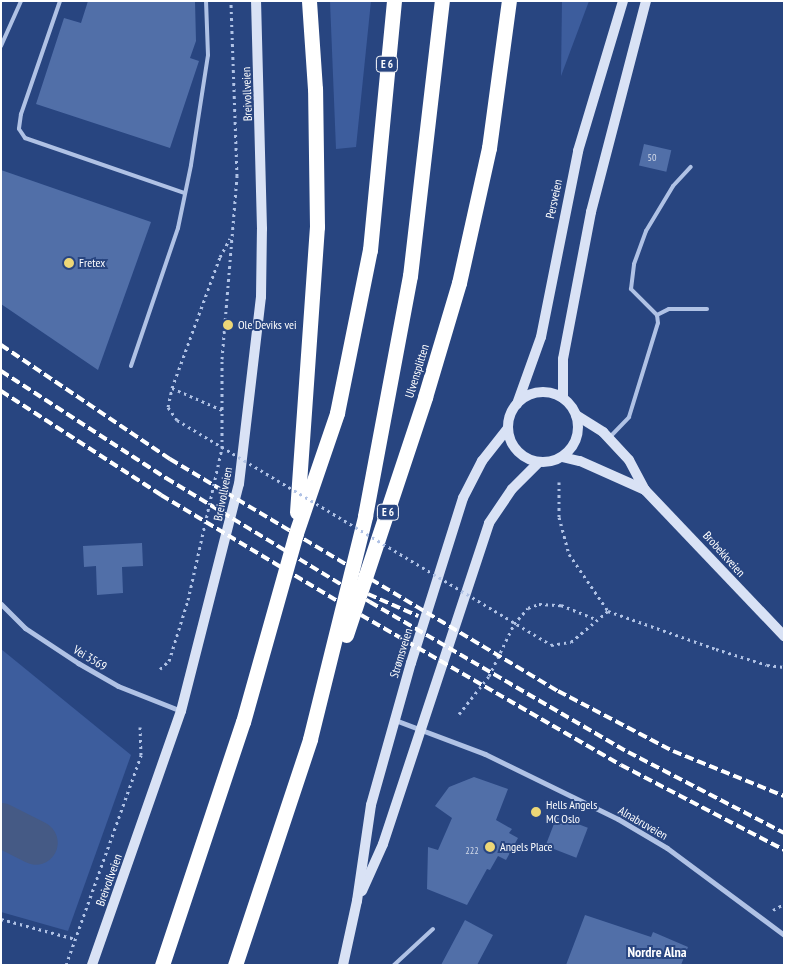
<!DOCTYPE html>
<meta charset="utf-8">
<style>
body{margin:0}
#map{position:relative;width:785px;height:966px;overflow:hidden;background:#284580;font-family:"PT Sans Narrow",sans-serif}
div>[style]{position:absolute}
.green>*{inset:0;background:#3d5d9d}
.river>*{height:44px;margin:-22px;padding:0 22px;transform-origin:22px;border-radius:22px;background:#455a85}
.building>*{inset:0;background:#516fa8;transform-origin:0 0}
.path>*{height:3px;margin-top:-1.5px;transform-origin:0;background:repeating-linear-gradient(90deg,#b0c2e5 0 2.5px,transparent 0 6.5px)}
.lane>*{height:4px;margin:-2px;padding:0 2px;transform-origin:2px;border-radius:2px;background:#b0c2e5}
.street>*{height:5px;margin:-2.5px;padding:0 2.5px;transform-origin:2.5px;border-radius:2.5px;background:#b0c2e5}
.secondary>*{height:10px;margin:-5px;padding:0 5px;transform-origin:5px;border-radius:5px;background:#d9e2f5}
.secondary>.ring{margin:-5px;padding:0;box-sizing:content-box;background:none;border:10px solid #d9e2f5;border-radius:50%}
.highway>*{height:15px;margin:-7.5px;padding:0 7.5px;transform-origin:7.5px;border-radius:7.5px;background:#fff}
.rail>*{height:4px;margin-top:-2px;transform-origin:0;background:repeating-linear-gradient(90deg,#fff 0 9px,transparent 0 13px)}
.path-bridge>*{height:3px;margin-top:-1.5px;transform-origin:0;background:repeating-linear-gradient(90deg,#b0c2e5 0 2.5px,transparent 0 6.5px)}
.dots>*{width:14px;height:14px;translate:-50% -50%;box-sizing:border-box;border:2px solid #284580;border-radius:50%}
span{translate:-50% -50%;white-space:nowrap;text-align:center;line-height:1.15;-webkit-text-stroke:4px #284580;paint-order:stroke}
.number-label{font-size:10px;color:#d4dbe9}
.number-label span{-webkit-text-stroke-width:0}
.shield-label span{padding:1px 4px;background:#284580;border:1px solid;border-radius:4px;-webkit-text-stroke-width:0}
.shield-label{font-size:11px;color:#fff;font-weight:700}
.street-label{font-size:12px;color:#fff}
.poi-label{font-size:12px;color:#fff}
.left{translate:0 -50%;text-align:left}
.neighbourhood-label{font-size:14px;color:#fff;font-weight:700}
.frame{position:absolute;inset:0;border:2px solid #fff;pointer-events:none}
</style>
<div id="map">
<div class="green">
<i style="clip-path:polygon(330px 1px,371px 1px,356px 147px,336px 149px)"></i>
<i style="clip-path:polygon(562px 1px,589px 1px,561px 76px)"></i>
<i style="clip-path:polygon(1px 649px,131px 755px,68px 931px,1px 912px)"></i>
</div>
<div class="river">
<i style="left:1px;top:825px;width:39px;rotate:27deg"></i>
</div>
<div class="building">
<i style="clip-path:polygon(88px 1px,195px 1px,196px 41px,190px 58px,199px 61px,170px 148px,36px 104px,64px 18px,81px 23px)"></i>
<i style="left:644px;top:144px;width:28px;height:22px;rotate:13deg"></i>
<i style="clip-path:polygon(1px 170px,151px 222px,98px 370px,1px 304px)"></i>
<i style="clip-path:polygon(142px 543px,143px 566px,122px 567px,123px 593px,97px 595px,96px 566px,84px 567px,83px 546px)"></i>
<i style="clip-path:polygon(474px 777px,508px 789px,496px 820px,512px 829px,509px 833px,518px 838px,506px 860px,498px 856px,490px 870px,487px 869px,467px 905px,427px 889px,428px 847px,438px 850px,452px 818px,435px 806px,449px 787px)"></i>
<i style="left:557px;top:816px;width:33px;height:32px;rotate:21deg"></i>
<i style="clip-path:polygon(585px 915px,651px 937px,653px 932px,688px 947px,681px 965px,566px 965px)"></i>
<i style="clip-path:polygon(465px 920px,493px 935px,477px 965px,441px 965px)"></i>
</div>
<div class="path">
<i style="left:172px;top:388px;width:55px;rotate:23.7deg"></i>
<i style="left:177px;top:420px;width:16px;rotate:-125deg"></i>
<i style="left:168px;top:407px;width:19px;rotate:-78deg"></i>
<i style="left:172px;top:388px;width:140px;rotate:-69.9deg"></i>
<i style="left:220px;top:257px;width:21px;rotate:-62deg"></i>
<i style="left:559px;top:482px;width:35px;rotate:90deg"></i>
<i style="left:559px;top:517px;width:38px;rotate:75deg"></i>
<i style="left:569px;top:554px;width:69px;rotate:55.6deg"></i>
<i style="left:608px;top:611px;width:114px;rotate:19.4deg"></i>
<i style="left:716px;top:649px;width:53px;rotate:17.4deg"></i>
<i style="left:767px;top:665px;width:17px;rotate:7deg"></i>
<i style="left:551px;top:645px;width:20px;rotate:-9deg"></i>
<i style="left:571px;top:642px;width:48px;rotate:-40deg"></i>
<i style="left:160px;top:669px;width:12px;rotate:-42deg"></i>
<i style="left:169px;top:661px;width:64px;rotate:-72.7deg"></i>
<i style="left:188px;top:600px;width:156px;rotate:-77.4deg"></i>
<i style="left:222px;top:448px;width:89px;rotate:-90deg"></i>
<i style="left:222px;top:359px;width:184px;rotate:-85.3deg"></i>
<i style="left:237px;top:176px;width:175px;rotate:-92deg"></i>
<i style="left:459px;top:714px;width:48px;rotate:-51.7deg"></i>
<i style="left:489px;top:676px;width:58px;rotate:-64.3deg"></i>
<i style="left:514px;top:624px;width:21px;rotate:-49deg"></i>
<i style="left:528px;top:608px;width:12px;rotate:-20deg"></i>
<i style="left:539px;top:604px;width:22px;rotate:3deg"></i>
<i style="left:561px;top:605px;width:37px;rotate:22deg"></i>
<i style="left:773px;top:910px;width:13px;rotate:-29deg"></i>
<i style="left:1px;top:919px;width:77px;rotate:15.1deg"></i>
<i style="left:66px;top:965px;width:223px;rotate:-70.3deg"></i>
<i style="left:141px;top:755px;width:28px;rotate:-92deg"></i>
</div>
<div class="lane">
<i style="left:60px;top:1px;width:120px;rotate:109deg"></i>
<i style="left:21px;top:114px;width:15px;rotate:98deg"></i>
<i style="left:19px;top:129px;width:11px;rotate:56deg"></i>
<i style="left:25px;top:138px;width:169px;rotate:19deg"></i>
<i style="left:1px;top:46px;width:49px;rotate:-66deg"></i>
<i style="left:657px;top:315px;width:13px;rotate:-27deg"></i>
<i style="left:669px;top:309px;width:38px"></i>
<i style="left:131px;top:366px;width:146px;rotate:-71.2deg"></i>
<i style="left:178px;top:228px;width:64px;rotate:-78.3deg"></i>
<i style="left:191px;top:165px;width:111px;rotate:-81.2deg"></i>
<i style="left:208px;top:55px;width:54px;rotate:-92.1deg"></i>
<i style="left:609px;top:438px;width:29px;rotate:-46deg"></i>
<i style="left:629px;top:417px;width:98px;rotate:-72.9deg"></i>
<i style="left:658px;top:323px;width:8px;rotate:-97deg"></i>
<i style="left:657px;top:315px;width:37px;rotate:-135deg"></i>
<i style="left:631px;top:289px;width:25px;rotate:-83deg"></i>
<i style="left:634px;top:264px;width:35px;rotate:-70deg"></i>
<i style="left:646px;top:231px;width:52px;rotate:-59deg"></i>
<i style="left:673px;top:186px;width:26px;rotate:-47deg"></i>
<i style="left:394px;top:965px;width:53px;rotate:-42.7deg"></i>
</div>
<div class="street">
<i style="left:1px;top:604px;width:34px;rotate:45deg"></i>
<i style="left:25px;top:628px;width:64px;rotate:33.4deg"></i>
<i style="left:78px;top:663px;width:46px;rotate:29.9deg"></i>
<i style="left:118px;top:686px;width:68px;rotate:21.6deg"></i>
<i style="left:395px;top:720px;width:96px;rotate:20.7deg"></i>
<i style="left:485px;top:754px;width:148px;rotate:26deg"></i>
<i style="left:618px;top:819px;width:57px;rotate:30.6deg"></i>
<i style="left:667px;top:848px;width:146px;rotate:36.6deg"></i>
</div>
<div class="secondary">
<i class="ring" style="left:508px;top:392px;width:60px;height:60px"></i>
<i style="left:563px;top:398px;width:39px;rotate:-90deg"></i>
<i style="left:563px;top:359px;width:150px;rotate:-79.2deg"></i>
<i style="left:591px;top:212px;width:218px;rotate:-75.4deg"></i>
<i style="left:517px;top:404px;width:71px;rotate:-70.3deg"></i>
<i style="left:541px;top:337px;width:190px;rotate:-78.7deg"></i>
<i style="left:578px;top:151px;width:157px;rotate:-73.3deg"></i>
<i style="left:576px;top:415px;width:32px;rotate:32deg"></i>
<i style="left:603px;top:432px;width:38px;rotate:47deg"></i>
<i style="left:629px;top:460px;width:34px;rotate:62deg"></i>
<i style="left:645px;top:490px;width:202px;rotate:46.4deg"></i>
<i style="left:562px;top:457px;width:18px;rotate:13deg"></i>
<i style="left:580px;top:461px;width:71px;rotate:24deg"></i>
<i style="left:362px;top:891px;width:51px;rotate:-65.9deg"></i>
<i style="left:383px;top:844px;width:338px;rotate:-71.7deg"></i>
<i style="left:489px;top:523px;width:41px;rotate:-55.9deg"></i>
<i style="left:512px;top:489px;width:38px;rotate:-45deg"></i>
<i style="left:92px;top:965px;width:269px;rotate:-70.7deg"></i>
<i style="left:181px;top:711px;width:234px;rotate:-75.7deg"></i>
<i style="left:239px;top:484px;width:188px;rotate:-83.3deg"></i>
<i style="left:261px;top:297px;width:68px;rotate:-89.2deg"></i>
<i style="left:262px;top:229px;width:228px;rotate:-91.5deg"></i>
<i style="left:343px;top:965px;width:66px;rotate:-77.7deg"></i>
<i style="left:357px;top:901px;width:97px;rotate:-81.7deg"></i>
<i style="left:371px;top:805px;width:148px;rotate:-74.3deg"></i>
<i style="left:411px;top:663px;width:173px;rotate:-72.5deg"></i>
<i style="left:463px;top:498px;width:42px;rotate:-62.8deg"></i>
<i style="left:482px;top:461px;width:42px;rotate:-51.8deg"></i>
</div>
<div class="highway">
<i style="left:297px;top:512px;width:286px;rotate:-86deg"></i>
<i style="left:317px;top:227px;width:138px;rotate:-90.8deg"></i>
<i style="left:315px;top:89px;width:88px;rotate:-93.9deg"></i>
<i style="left:346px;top:635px;width:251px;rotate:-71.6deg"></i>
<i style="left:425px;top:397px;width:119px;rotate:-73.4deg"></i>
<i style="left:459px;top:283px;width:138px;rotate:-77.5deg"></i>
<i style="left:489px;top:148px;width:148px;rotate:-82.3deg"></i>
<i style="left:162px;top:965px;width:256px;rotate:-71.6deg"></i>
<i style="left:243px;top:722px;width:196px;rotate:-74.3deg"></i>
<i style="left:296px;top:533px;width:127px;rotate:-71.1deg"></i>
<i style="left:337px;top:413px;width:166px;rotate:-78.6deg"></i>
<i style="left:370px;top:250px;width:250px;rotate:-84.5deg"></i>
<i style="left:235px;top:965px;width:238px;rotate:-71.6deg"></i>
<i style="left:310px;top:739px;width:230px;rotate:-76.1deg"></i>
<i style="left:365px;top:516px;width:244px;rotate:-79.4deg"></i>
<i style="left:410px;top:276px;width:277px;rotate:-83.4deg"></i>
</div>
<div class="rail">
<i style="left:1px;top:345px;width:204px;rotate:34deg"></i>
<i style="left:170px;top:459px;width:452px;rotate:30.9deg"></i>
<i style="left:558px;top:691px;width:130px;rotate:27.6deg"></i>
<i style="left:673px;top:751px;width:120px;rotate:22.1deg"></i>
<i style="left:1px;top:371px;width:197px;rotate:33deg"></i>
<i style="left:166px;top:478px;width:239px;rotate:31.3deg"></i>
<i style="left:370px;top:602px;width:298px;rotate:30.2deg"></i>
<i style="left:628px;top:752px;width:176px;rotate:27.4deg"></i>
<i style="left:1px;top:391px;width:191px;rotate:33deg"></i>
<i style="left:161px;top:495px;width:233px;rotate:31deg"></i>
<i style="left:361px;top:615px;width:300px;rotate:30deg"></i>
<i style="left:621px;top:765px;width:184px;rotate:27.5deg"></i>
<i style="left:368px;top:594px;width:55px;rotate:23.7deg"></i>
</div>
<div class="path-bridge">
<i style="left:177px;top:420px;width:436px;rotate:31deg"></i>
</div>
<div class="dots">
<i style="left:69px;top:263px;background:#edd777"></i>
<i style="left:228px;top:325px;background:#edd777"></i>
<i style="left:536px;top:812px;background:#edd777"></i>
<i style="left:490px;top:847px;background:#edd777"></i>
</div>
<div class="number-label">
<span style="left:652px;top:158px">50</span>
<span style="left:472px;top:851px">222</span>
</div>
<div class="shield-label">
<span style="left:387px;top:64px">E 6</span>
<span style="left:388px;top:512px">E 6</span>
</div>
<div class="street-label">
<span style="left:247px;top:94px;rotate:-92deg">Breivollveien</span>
<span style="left:554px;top:199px;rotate:-78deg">Persveien</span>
<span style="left:417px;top:371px;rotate:-73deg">Ulvensplitten</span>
<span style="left:223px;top:494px;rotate:-79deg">Breivollveien</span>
<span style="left:724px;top:554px;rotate:48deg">Brobekkveien</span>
<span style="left:401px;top:653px;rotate:-73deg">Strømsveien</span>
<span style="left:90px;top:658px;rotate:31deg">Vei 3569</span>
<span style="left:643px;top:823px;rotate:30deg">Alnabruveien</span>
<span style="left:109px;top:880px;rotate:-70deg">Breivollveien</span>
</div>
<div class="poi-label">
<span class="left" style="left:79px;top:263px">Fretex</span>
<span class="left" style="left:238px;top:325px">Ole Deviks vei</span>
<span class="left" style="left:546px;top:812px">Hells Angels<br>MC Oslo</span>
<span class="left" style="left:500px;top:847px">Angels Place</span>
</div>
<div class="neighbourhood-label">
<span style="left:657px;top:952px">Nordre Alna</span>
</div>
<div class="frame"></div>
</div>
